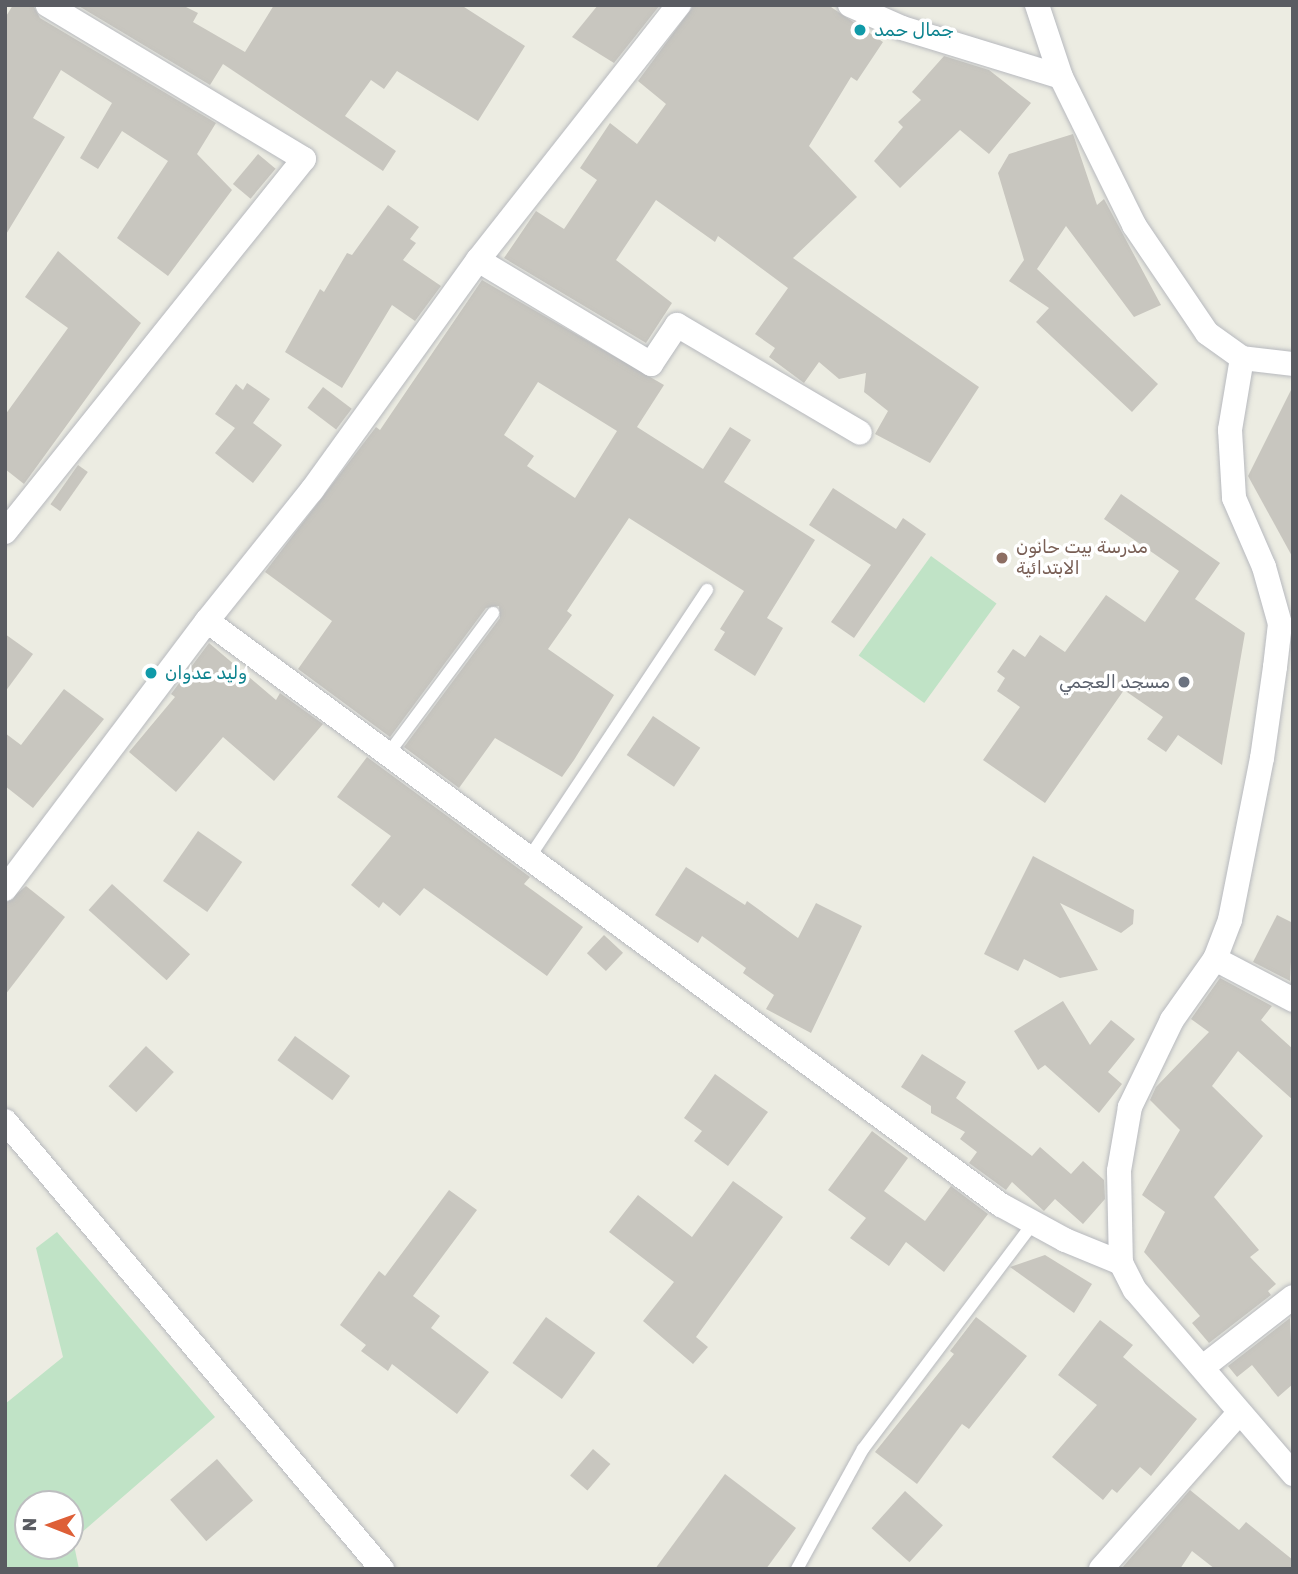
<!DOCTYPE html>
<meta charset="utf-8">
<style>
body{margin:0}
#map{position:relative;width:1298px;height:1574px;overflow:hidden;background:#ecece2;font-family:Rubik,Cairo,sans-serif}
div>[style]{position:absolute}
.green>*{inset:0;background:#c0e3c6;transform-origin:0 0}
.building>*{inset:0;background:#c8c6bf;transform-origin:0 0}
.roads{filter:drop-shadow(0 0 2px #b7b9be) drop-shadow(0 0 2px #b7b9be)}
.lane>*{height:12px;margin:-6px;padding:0 6px;transform-origin:6px;border-radius:6px;background:#fff}
.street>*{height:24px;margin:-12px;padding:0 12px;transform-origin:12px;border-radius:12px;background:#fff}
.dots>*{width:19px;height:19px;translate:-50% -50%;box-sizing:border-box;border:4px solid #fff;border-radius:50%}
span{translate:-50% -50%;white-space:nowrap;text-align:center;line-height:1.15;-webkit-text-stroke:7px #fff;paint-order:stroke}
.culture-label{font-size:18px;color:#0d838f}
.left{translate:0 -50%;text-align:left}
.education-label{font-size:18px;color:#785e54}
.worship-label{font-size:18px;color:#5b616d}
.right{translate:-100% -50%;text-align:right}
.frame{position:absolute;inset:0;border:7px solid #5a5c62;pointer-events:none}
.north{position:absolute;left:14px;top:1490px;width:70px;height:70px;box-sizing:border-box;background:#fff;border:2px solid #bdbec0;border-radius:50%;rotate:271deg;font-size:19px;font-weight:700;line-height:28px;text-align:center;color:#5a5c62}
.north::after{content:'';display:block;margin:auto;width:24px;height:32px;background:#de5f37;clip-path:polygon(50% 0,100% 100%,50% 72%,0 100%)}
</style>
<div id="map">
<div class="green">
<i style="left:931px;top:556px;width:81px;height:123px;rotate:36deg"></i>
<i style="clip-path:polygon(evenodd,57px 1232px,215px 1417px,73px 1540px,79px 1569px,5px 1569px,5px 1404px,63px 1357px,36px 1248px,57px 1232px,28px 1504px,70px 1504px,70px 1546px,28px 1546px,28px 1504px)"></i>
</div>
<div class="building">
<i style="clip-path:polygon(13px 5px,33px 5px,40px 18px,216px 123px,197px 154px,232px 190px,168px 276px,117px 238px,168px 161px,122px 131px,98px 169px,80px 158px,112px 103px,61px 70px,33px 118px,65px 137px,5px 236px,5px 18px)"></i>
<i style="clip-path:polygon(77px 5px,182px 5px,198px 13px,193px 22px,245px 52px,274px 5px,461px 5px,525px 46px,478px 121px,397px 71px,384px 89px,371px 80px,345px 116px,396px 151px,383px 171px,223px 64px,210px 85px)"></i>
<i style="clip-path:polygon(598px 5px,660px 5px,614px 63px,572px 37px)"></i>
<i style="clip-path:polygon(694px 5px,828px 5px,883px 42px,857px 81px,851px 77px,809px 146px,857px 197px,793px 258px,979px 387px,930px 463px,875px 434px,888px 411px,864px 392px,866px 373px,839px 379px,819px 362px,804px 383px,769px 357px,775px 348px,755px 334px,788px 288px,718px 236px,715px 242px,656px 200px,616px 260px,672px 303px,646px 343px,504px 258px,536px 211px,564px 229px,597px 180px,580px 168px,610px 123px,637px 144px,666px 104px,638px 81px)"></i>
<i style="clip-path:polygon(944px 56px,989px 70px,1031px 103px,989px 154px,960px 130px,900px 188px,874px 161px,903px 127px,898px 122px,921px 100px,912px 92px)"></i>
<i style="clip-path:polygon(1073px 134px,1097px 205px,1104px 199px,1161px 305px,1134px 317px,1066px 226px,1037px 269px,1158px 384px,1132px 412px,1036px 322px,1049px 308px,1009px 281px,1024px 260px,998px 173px,1009px 154px)"></i>
<i style="left:258px;top:154px;width:23px;height:39px;rotate:40deg"></i>
<i style="clip-path:polygon(388px 205px,419px 227px,410px 239px,416px 243px,403px 260px,441px 286px,415px 321px,392px 305px,342px 388px,285px 352px,320px 289px,324px 292px,347px 253px,352px 255px)"></i>
<i style="clip-path:polygon(58px 251px,141px 323px,24px 484px,5px 469px,5px 415px,68px 328px,25px 297px)"></i>
<i style="clip-path:polygon(evenodd,482px 280px,664px 385px,637px 427px,703px 469px,730px 427px,751px 440px,724px 482px,815px 540px,767px 618px,783px 628px,755px 676px,714px 650px,725px 632px,720px 629px,744px 591px,629px 518px,567px 611px,572px 615px,548px 649px,614px 695px,574px 760px,562px 777px,495px 738px,459px 788px,404px 747px,500px 618px,499px 606px,486px 608px,390px 737px,298px 669px,332px 621px,265px 572px,376px 427px,380px 430px,482px 280px,538px 382px,617px 431px,575px 498px,527px 466px,534px 456px,504px 435px,538px 382px)"></i>
<i style="clip-path:polygon(247px 383px,270px 399px,253px 423px,282px 445px,253px 483px,215px 453px,235px 428px,215px 414px,236px 384px,243px 390px)"></i>
<i style="clip-path:polygon(1293px 386px,1293px 558px,1248px 476px)"></i>
<i style="left:323px;top:387px;width:36px;height:26px;rotate:37deg"></i>
<i style="left:78px;top:465px;width:12px;height:48px;rotate:35deg"></i>
<i style="clip-path:polygon(833px 488px,896px 529px,903px 518px,926px 534px,854px 638px,831px 622px,871px 565px,809px 525px)"></i>
<i style="clip-path:polygon(1121px 494px,1220px 563px,1195px 599px,1245px 633px,1222px 765px,1178px 735px,1166px 752px,1147px 739px,1163px 717px,1124px 690px,1045px 803px,983px 760px,1020px 707px,997px 691px,1005px 678px,997px 672px,1013px 649px,1025px 657px,1040px 635px,1065px 652px,1106px 595px,1145px 622px,1179px 571px,1104px 519px)"></i>
<i style="clip-path:polygon(5px 634px,33px 654px,5px 692px)"></i>
<i style="clip-path:polygon(209px 643px,276px 700px,280px 693px,323px 724px,274px 781px,223px 737px,176px 792px,129px 752px,175px 697px,171px 694px)"></i>
<i style="clip-path:polygon(64px 689px,104px 719px,33px 808px,5px 786px,5px 733px,21px 745px)"></i>
<i style="left:653px;top:716px;width:57px;height:47px;rotate:34deg"></i>
<i style="clip-path:polygon(367px 757px,530px 877px,524px 884px,583px 927px,547px 976px,424px 888px,400px 916px,383px 902px,379px 908px,351px 885px,391px 836px,337px 797px)"></i>
<i style="left:198px;top:831px;width:54px;height:61px;rotate:35deg"></i>
<i style="clip-path:polygon(1033px 856px,1134px 910px,1133px 924px,1121px 933px,1060px 903px,1098px 970px,1060px 978px,1024px 959px,1018px 971px,984px 954px)"></i>
<i style="clip-path:polygon(686px 867px,745px 905px,747px 901px,798px 938px,816px 903px,862px 926px,811px 1033px,766px 1009px,774px 995px,743px 973px,746px 968px,702px 936px,698px 943px,655px 915px)"></i>
<i style="left:112px;top:884px;width:105px;height:35px;rotate:42deg"></i>
<i style="clip-path:polygon(26px 886px,65px 917px,5px 995px,5px 904px)"></i>
<i style="clip-path:polygon(1277px 915px,1293px 923px,1290px 981px,1253px 962px)"></i>
<i style="left:604px;top:935px;width:26px;height:25px;rotate:43deg"></i>
<i style="clip-path:polygon(1220px 978px,1272px 1006px,1261px 1020px,1293px 1049px,1293px 1100px,1238px 1051px,1212px 1086px,1263px 1136px,1214px 1197px,1259px 1250px,1250px 1257px,1276px 1284px,1268px 1291px,1271px 1295px,1209px 1343px,1192px 1323px,1200px 1316px,1144px 1252px,1165px 1212px,1142px 1195px,1180px 1130px,1150px 1100px,1156px 1087px,1209px 1032px,1191px 1019px)"></i>
<i style="clip-path:polygon(1063px 1001px,1090px 1045px,1111px 1020px,1135px 1039px,1108px 1072px,1122px 1084px,1099px 1113px,1045px 1065px,1038px 1070px,1014px 1031px)"></i>
<i style="left:295px;top:1036px;width:68px;height:30px;rotate:36deg"></i>
<i style="left:146px;top:1046px;width:38px;height:55px;rotate:43deg"></i>
<i style="clip-path:polygon(922px 1054px,966px 1082px,956px 1098px,1032px 1156px,1040px 1147px,1071px 1174px,1083px 1161px,1104px 1180px,1105px 1199px,1083px 1224px,1055px 1199px,1044px 1211px,1012px 1182px,1006px 1190px,969px 1163px,977px 1152px,960px 1139px,965px 1132px,931px 1113px,931px 1106px,901px 1087px)"></i>
<i style="clip-path:polygon(715px 1074px,768px 1112px,728px 1166px,694px 1141px,702px 1131px,684px 1118px)"></i>
<i style="clip-path:polygon(872px 1131px,908px 1158px,884px 1191px,925px 1221px,951px 1186px,988px 1214px,944px 1272px,906px 1242px,889px 1266px,850px 1238px,866px 1218px,828px 1190px)"></i>
<i style="clip-path:polygon(733px 1181px,783px 1217px,696px 1337px,708px 1347px,693px 1364px,643px 1321px,674px 1282px,609px 1232px,638px 1195px,692px 1237px)"></i>
<i style="clip-path:polygon(449px 1190px,477px 1210px,413px 1296px,440px 1316px,431px 1328px,489px 1372px,457px 1414px,392px 1364px,388px 1371px,361px 1351px,366px 1345px,340px 1325px,379px 1271px,385px 1276px)"></i>
<i style="clip-path:polygon(1045px 1255px,1092px 1284px,1074px 1313px,1010px 1267px)"></i>
<i style="left:546px;top:1317px;width:61px;height:57px;rotate:36deg"></i>
<i style="clip-path:polygon(976px 1317px,1027px 1356px,969px 1429px,962px 1424px,917px 1484px,875px 1452px,954px 1354px,950px 1351px)"></i>
<i style="clip-path:polygon(1290px 1318px,1293px 1384px,1278px 1397px,1252px 1365px,1237px 1377px,1228px 1366px)"></i>
<i style="clip-path:polygon(1100px 1320px,1133px 1345px,1123px 1357px,1197px 1419px,1151px 1476px,1140px 1467px,1117px 1493px,1112px 1489px,1103px 1500px,1052px 1457px,1097px 1405px,1058px 1375px)"></i>
<i style="left:593px;top:1449px;width:23px;height:35px;rotate:41deg"></i>
<i style="left:217px;top:1459px;width:55px;height:62px;rotate:49deg"></i>
<i style="clip-path:polygon(725px 1474px,796px 1528px,766px 1569px,655px 1569px)"></i>
<i style="clip-path:polygon(1190px 1490px,1239px 1530px,1246px 1522px,1293px 1560px,1293px 1569px,1215px 1569px,1192px 1551px,1180px 1569px,1121px 1569px)"></i>
<i style="left:905px;top:1491px;width:51px;height:50px;rotate:42deg"></i>
</div>
<div class="roads">
<div class="lane">
<i style="left:388px;top:754px;width:176px;rotate:-53.3deg"></i>
<i style="left:529px;top:858px;width:322px;rotate:-56.4deg"></i>
<i style="left:797px;top:1569px;width:137px;rotate:-61.2deg"></i>
<i style="left:863px;top:1449px;width:283px;rotate:-53deg"></i>
</div>
<div class="street">
<i style="left:850px;top:5px;width:57px;rotate:23.9deg"></i>
<i style="left:902px;top:28px;width:166px;rotate:17.1deg"></i>
<i style="left:1037px;top:5px;width:76px;rotate:71.6deg"></i>
<i style="left:1061px;top:77px;width:165px;rotate:63.7deg"></i>
<i style="left:1134px;top:225px;width:130px;rotate:55.9deg"></i>
<i style="left:1207px;top:333px;width:43px;rotate:35.5deg"></i>
<i style="left:1242px;top:358px;width:73px;rotate:99.5deg"></i>
<i style="left:1230px;top:430px;width:68px;rotate:86.6deg"></i>
<i style="left:1234px;top:498px;width:75px;rotate:66.5deg"></i>
<i style="left:1264px;top:567px;width:59px;rotate:74.3deg"></i>
<i style="left:1280px;top:624px;width:43px;rotate:96.6deg"></i>
<i style="left:1275px;top:667px;width:92px;rotate:98.1deg"></i>
<i style="left:1262px;top:758px;width:165px;rotate:101.2deg"></i>
<i style="left:1230px;top:920px;width:42px;rotate:111deg"></i>
<i style="left:1215px;top:959px;width:75px;rotate:125.2deg"></i>
<i style="left:1172px;top:1020px;width:97px;rotate:115.8deg"></i>
<i style="left:1130px;top:1107px;width:65px;rotate:99.8deg"></i>
<i style="left:1119px;top:1171px;width:92px;rotate:88.8deg"></i>
<i style="left:1121px;top:1263px;width:30px;rotate:63deg"></i>
<i style="left:1135px;top:1290px;width:243px;rotate:49.3deg"></i>
<i style="left:478px;top:260px;width:202px;rotate:31deg"></i>
<i style="left:651px;top:364px;width:47px;rotate:-56.3deg"></i>
<i style="left:677px;top:325px;width:212px;rotate:30.5deg"></i>
<i style="left:1242px;top:358px;width:51px;rotate:6.7deg"></i>
<i style="left:5px;top:532px;width:478px;rotate:-51.3deg"></i>
<i style="left:304px;top:159px;width:299px;rotate:-149deg"></i>
<i style="left:207px;top:621px;width:986px;rotate:36.34deg"></i>
<i style="left:1001px;top:1205px;width:73px;rotate:28.7deg"></i>
<i style="left:1065px;top:1240px;width:61px;rotate:22.3deg"></i>
<i style="left:5px;top:889px;width:336px;rotate:-53deg"></i>
<i style="left:207px;top:621px;width:168px;rotate:-51.3deg"></i>
<i style="left:312px;top:490px;width:284px;rotate:-54.2deg"></i>
<i style="left:478px;top:260px;width:325px;rotate:-51.8deg"></i>
<i style="left:1215px;top:959px;width:88px;rotate:27.7deg"></i>
<i style="left:5px;top:1121px;width:586px;rotate:49.92deg"></i>
<i style="left:1203px;top:1367px;width:114px;rotate:-37.9deg"></i>
<i style="left:1101px;top:1569px;width:207px;rotate:-48.5deg"></i>
</div>
</div>
<div class="dots">
<i style="left:860px;top:30px;background:#0f9aa8"></i>
<i style="left:1002px;top:558px;background:#8d6e63"></i>
<i style="left:151px;top:673px;background:#0f9aa8"></i>
<i style="left:1184px;top:682px;background:#6b7280"></i>
</div>
<div class="culture-label">
<span class="left" style="left:874px;top:30px">جمال حمد</span>
<span class="left" style="left:165px;top:673px">وليد عدوان</span>
</div>
<div class="education-label">
<span class="left" style="left:1016px;top:558px">مدرسة بيت حانون<br>الابتدائية</span>
</div>
<div class="worship-label">
<span class="right" style="left:1170px;top:682px">مسجد العجمي</span>
</div>
<div class="frame"></div>
<div class="north">N</div>
</div>
